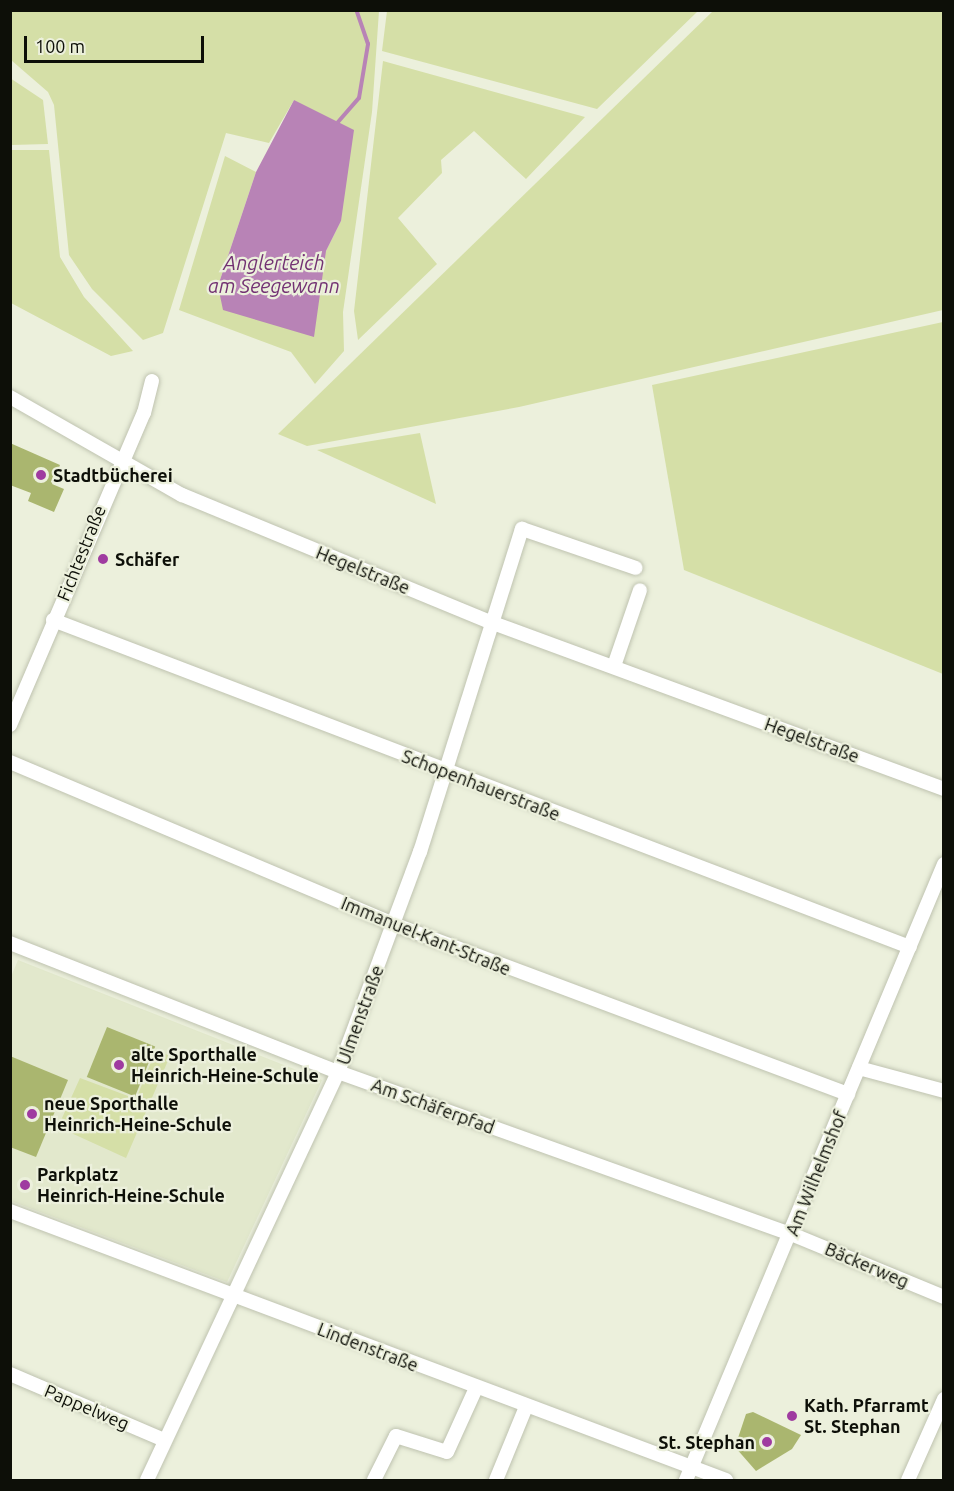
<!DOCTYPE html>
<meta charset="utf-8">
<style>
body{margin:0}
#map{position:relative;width:954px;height:1491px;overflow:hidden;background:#ecf0dc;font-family:Ubuntu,sans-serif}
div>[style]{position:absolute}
.built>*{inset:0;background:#e2e8cc}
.green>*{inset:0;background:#d5dfa7}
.water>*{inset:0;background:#b883b6}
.stream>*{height:4px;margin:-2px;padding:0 2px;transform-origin:2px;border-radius:2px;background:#b883b6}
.building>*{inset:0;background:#aab66f;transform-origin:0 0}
.roads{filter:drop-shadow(0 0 2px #bfc3b0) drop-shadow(0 0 2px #bfc3b0)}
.minor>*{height:14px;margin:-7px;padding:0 7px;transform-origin:7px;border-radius:7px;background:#fff}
.dots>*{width:16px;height:16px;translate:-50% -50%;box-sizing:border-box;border:3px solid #ecf0dc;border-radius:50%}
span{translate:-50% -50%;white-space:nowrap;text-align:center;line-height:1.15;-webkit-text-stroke:4.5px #ecf0dc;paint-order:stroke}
.poi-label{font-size:18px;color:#0d0f08;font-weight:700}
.left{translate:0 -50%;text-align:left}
.right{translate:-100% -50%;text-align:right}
.street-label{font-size:18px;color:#0d0f08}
.water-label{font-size:20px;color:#733273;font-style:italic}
.frame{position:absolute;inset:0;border:12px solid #0d0f08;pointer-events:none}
.scale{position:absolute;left:24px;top:36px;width:180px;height:27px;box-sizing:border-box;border:3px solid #0d0f08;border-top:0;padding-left:8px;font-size:18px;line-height:21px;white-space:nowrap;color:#0d0f08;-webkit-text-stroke:4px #ecf0dc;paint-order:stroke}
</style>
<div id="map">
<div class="built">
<i style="clip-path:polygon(18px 960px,322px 1080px,227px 1282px,11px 1201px,10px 979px)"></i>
</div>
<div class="green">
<i style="clip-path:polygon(10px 11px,379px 11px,372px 112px,343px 312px,344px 351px,315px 384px,291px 352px,179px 310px,225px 156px,256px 172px,218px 286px,326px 251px,341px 221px,294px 100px,269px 143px,226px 133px,163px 333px,143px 340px,92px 289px,69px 255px,54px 105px,48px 92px,11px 60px)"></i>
<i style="clip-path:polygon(387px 11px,387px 10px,698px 11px,597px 109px,382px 51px)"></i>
<i style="clip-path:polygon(713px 11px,943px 11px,943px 310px,519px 407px,307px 446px,278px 434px)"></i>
<i style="clip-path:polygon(383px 61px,585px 117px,526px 179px,474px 131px,441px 160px,442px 173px,398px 218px,437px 264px,358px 340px,354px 311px)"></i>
<i style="clip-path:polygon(10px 78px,43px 100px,48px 144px,11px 145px)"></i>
<i style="clip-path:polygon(11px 150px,49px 150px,60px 257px,84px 297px,133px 351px,111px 356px,11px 303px)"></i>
<i style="clip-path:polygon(943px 322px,943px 674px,684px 570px,652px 385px)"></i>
<i style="clip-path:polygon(420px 433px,436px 504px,317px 450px)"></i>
<i style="clip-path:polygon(156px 1050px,170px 1056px,126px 1158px,58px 1127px,80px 1078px,136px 1099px)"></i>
</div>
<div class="water">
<i style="clip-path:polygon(294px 100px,354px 130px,341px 221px,326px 251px,314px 337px,223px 310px,218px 286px,256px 172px)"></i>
</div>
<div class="stream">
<i style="left:338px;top:122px;width:32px;rotate:-49deg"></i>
<i style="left:359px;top:98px;width:55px;rotate:-80.5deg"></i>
<i style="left:368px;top:44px;width:36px;rotate:-109deg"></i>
</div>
<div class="building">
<i style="clip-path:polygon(10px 443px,60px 465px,52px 484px,64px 489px,54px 512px,28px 501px,31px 493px,10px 485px)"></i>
<i style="left:107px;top:1027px;width:52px;height:54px;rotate:22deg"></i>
<i style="clip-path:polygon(10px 1056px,68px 1080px,36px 1157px,10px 1147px)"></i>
<i style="clip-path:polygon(753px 1412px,801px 1435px,792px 1449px,756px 1471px,735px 1447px,746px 1414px)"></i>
</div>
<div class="roads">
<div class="minor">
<i style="left:10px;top:397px;width:198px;rotate:29.7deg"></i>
<i style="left:182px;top:495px;width:336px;rotate:22.4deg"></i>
<i style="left:493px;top:623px;width:481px;rotate:20.2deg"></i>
<i style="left:53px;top:620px;width:917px;rotate:20.89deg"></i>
<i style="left:614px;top:666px;width:80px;rotate:-71.1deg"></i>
<i style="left:10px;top:725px;width:340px;rotate:-66.8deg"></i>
<i style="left:144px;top:413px;width:33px;rotate:-76deg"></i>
<i style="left:10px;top:762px;width:416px;rotate:22.9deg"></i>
<i style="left:393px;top:924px;width:486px;rotate:20.5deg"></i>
<i style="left:10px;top:943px;width:352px;rotate:21.5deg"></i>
<i style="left:338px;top:1072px;width:481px;rotate:19.7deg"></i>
<i style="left:791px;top:1234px;width:165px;rotate:22.4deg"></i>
<i style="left:859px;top:1068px;width:88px;rotate:15.1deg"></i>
<i style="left:10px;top:1211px;width:765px;rotate:20.59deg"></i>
<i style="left:10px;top:1374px;width:168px;rotate:23.2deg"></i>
<i style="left:147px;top:1480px;width:450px;rotate:-64.9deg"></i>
<i style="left:338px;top:1072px;width:235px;rotate:-69.6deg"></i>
<i style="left:420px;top:852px;width:339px;rotate:-72.5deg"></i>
<i style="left:522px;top:529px;width:120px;rotate:18.9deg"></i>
<i style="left:374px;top:1480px;width:49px;rotate:-63.4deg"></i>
<i style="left:396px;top:1436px;width:53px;rotate:17.4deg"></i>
<i style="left:447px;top:1452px;width:70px;rotate:-65.6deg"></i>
<i style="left:496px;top:1480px;width:79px;rotate:-67.7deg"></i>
<i style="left:686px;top:1480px;width:668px;rotate:-67.27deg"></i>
<i style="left:908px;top:1480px;width:89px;rotate:-66deg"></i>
</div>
</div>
<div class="dots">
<i style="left:41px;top:475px;background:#9f3ba0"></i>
<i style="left:103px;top:559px;background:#9f3ba0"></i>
<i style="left:119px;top:1065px;background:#9f3ba0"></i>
<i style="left:32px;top:1114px;background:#9f3ba0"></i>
<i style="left:25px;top:1185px;background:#9f3ba0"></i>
<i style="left:792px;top:1416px;background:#9f3ba0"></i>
<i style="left:767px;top:1442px;background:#9f3ba0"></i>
</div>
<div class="poi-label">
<span class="left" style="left:53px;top:475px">Stadtbücherei</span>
<span class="left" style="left:115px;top:559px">Schäfer</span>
<span class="left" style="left:131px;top:1065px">alte Sporthalle<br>Heinrich-Heine-Schule</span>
<span class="left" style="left:44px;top:1114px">neue Sporthalle<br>Heinrich-Heine-Schule</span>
<span class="left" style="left:37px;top:1185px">Parkplatz<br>Heinrich-Heine-Schule</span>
<span class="left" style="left:804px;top:1416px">Kath. Pfarramt<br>St. Stephan</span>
<span class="right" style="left:755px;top:1442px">St. Stephan</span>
</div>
<div class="street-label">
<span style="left:81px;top:553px;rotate:-68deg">Fichtestraße</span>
<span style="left:363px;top:570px;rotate:22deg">Hegelstraße</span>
<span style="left:812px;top:740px;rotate:20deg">Hegelstraße</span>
<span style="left:481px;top:785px;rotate:21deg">Schopenhauerstraße</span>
<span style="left:426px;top:936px;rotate:22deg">Immanuel-Kant-Straße</span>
<span style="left:360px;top:1015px;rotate:-70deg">Ulmenstraße</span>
<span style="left:433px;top:1106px;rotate:20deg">Am Schäferpfad</span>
<span style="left:816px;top:1173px;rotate:-68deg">Am Wilhelmshof</span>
<span style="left:867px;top:1265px;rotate:23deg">Bäckerweg</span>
<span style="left:368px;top:1347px;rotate:21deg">Lindenstraße</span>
<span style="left:87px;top:1407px;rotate:23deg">Pappelweg</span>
</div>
<div class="water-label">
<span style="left:274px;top:274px">Anglerteich<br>am Seegewann</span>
</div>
<div class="frame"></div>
<div class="scale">100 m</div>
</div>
